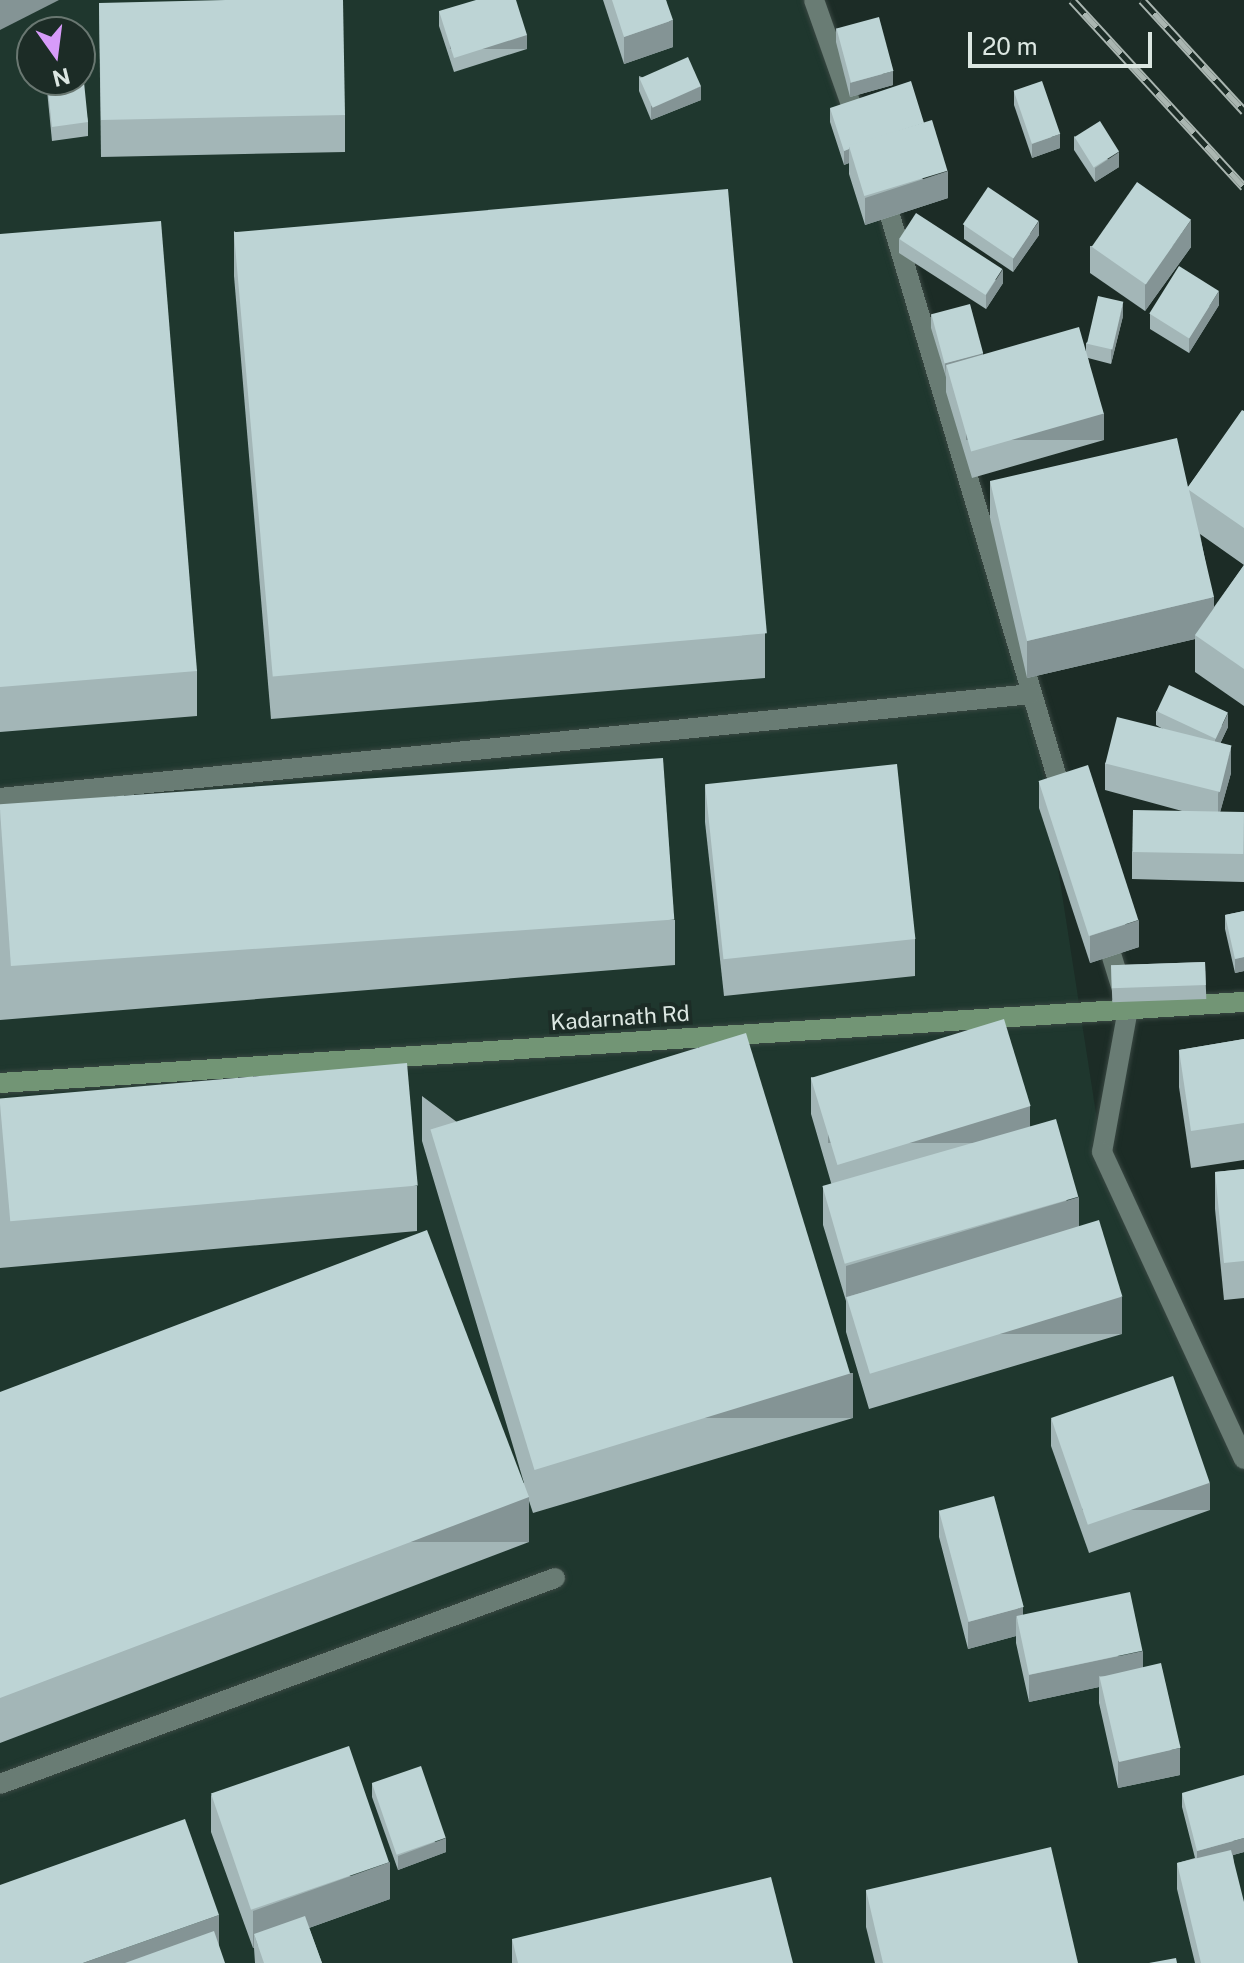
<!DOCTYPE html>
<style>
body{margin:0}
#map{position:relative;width:1244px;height:1963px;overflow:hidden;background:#1c2c26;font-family:"Public Sans",sans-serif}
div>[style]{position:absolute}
.built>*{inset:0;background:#1f372e}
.roads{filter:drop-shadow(0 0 2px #394742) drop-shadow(0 0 2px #394742)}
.service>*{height:20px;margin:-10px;padding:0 10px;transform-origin:10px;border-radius:10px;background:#697c74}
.minor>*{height:20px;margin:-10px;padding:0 10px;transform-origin:10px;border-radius:10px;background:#697c74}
.secondary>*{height:20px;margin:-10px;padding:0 10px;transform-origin:10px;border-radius:10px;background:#729575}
.rail>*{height:9px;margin-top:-4.5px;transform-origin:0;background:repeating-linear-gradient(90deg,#1c2c26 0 18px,#aab6b1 0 36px);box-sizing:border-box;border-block:2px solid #aab6b1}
.wall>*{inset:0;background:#a3b6b7;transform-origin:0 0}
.shaded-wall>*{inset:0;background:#849495;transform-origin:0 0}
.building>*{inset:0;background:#bdd4d5;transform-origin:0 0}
span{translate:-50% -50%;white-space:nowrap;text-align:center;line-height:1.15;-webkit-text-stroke:8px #1c2c26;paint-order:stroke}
.street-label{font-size:22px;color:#dce7e2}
.north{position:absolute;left:16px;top:16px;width:80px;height:80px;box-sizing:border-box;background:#1c2c26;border:2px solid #697771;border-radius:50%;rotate:166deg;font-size:22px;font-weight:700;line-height:32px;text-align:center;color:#dce7e2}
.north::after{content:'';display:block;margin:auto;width:28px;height:36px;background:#d79bf9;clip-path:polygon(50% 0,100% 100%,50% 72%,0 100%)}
.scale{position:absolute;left:968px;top:32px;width:184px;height:36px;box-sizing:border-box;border:4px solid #dce7e2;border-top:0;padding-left:10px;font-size:24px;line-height:28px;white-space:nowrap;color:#dce7e2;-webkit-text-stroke:6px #1c2c26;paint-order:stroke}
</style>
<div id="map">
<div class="built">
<i style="clip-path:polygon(evenodd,0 0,814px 0,1031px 694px,1102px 1152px,1244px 1459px,1244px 1963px,0 1963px,0 0,32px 32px,80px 32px,80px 80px,32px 80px,32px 32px)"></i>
</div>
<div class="roads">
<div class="service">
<i style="left:0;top:1784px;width:592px;rotate:-20.36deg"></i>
</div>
<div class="minor">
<i style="left:814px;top:0;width:132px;rotate:70.5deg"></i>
<i style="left:883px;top:192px;width:635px;rotate:73.45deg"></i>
<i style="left:0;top:798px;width:1036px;rotate:-5.76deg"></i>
<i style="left:1104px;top:931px;width:82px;rotate:72.9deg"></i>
<i style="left:1128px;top:1009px;width:145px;rotate:100.3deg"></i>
<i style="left:1102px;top:1152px;width:338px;rotate:65.2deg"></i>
</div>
<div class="secondary">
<i style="left:0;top:1083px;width:1247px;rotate:-3.73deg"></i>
</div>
</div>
<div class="rail">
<i style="left:1072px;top:0;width:254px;rotate:47.4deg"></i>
<i style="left:1142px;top:0;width:151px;rotate:47.4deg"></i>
</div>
<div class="wall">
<i style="clip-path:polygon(603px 0,666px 0,673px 47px,624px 64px)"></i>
<i style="clip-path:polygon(99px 3px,345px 115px,345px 152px,101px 157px)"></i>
<i style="clip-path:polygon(439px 11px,527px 49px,454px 72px,439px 26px)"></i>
<i style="clip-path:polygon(836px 28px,893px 85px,850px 97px,836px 42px)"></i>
<i style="clip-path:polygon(639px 76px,701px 100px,651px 120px,639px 91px)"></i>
<i style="clip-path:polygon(46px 80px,80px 80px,88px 122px,88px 136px,52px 141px)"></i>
<i style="clip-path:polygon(1014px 91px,1060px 148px,1032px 158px,1014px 105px)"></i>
<i style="clip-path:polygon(830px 108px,948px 198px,865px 225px,849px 174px,849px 163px,844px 165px,830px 122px)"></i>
<i style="clip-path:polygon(1074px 136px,1119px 167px,1095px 182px,1074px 150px)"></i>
<i style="clip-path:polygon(964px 225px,1039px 235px,1013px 272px,964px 239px)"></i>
<i style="clip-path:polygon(234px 231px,765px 633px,765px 678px,271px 719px,234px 276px)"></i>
<i style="clip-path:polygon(0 234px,197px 671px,197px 716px,0 732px)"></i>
<i style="clip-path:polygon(899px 239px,1003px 283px,986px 309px,899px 253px)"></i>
<i style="clip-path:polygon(1090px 246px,1191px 247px,1145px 311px,1090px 273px)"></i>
<i style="clip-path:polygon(1219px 305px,1189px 353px,1150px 329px,1150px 314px)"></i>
<i style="clip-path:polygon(931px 314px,983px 355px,1086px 351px,1086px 343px,1123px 316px,1111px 364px,1088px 358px,1104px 440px,972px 478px,946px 392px,946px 377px,931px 328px)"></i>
<i style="clip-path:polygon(1244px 411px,1244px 565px,1200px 534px,1214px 607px,1244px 565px,1244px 706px,1195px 672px,1195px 639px,1027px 678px,990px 518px,990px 481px,1188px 487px)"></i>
<i style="clip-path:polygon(1156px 711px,1228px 727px,1220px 744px,1231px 773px,1220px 812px,1244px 812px,1244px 882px,1132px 879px,1132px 852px,1182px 811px,1105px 790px,1105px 763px,1163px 729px,1156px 725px)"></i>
<i style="clip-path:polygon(1039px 781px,1139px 947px,1090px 963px,1039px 808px)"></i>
<i style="clip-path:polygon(705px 785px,915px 939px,915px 976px,724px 996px,705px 822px)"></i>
<i style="clip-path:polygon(0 811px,675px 920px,675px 965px,0 1020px)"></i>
<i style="clip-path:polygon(1244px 911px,1244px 971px,1235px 973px,1225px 929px,1225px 915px)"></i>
<i style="left:1205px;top:962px;width:37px;height:94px;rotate:88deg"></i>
<i style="clip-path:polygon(1244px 1039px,1244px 1160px,1191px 1168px,1179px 1087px,1179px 1050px)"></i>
<i style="clip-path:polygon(811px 1077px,1030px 1126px,1079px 1226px,1122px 1334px,869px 1409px,846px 1332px,846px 1301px,823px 1225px,823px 1188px,832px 1186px,811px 1114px)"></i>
<i style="clip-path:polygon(422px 1096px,853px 1418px,533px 1513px,529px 1501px,529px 1542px,0 1743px,0 1392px,524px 1483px,422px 1141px)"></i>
<i style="clip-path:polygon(0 1099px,417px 1186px,417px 1231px,0 1268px)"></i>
<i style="clip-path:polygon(1244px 1169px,1244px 1298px,1224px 1300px,1215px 1209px,1215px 1172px)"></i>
<i style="clip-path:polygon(1051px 1419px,1210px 1510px,1089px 1553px,1051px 1446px)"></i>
<i style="clip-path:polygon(939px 1510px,1023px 1615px,1143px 1667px,1180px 1775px,1118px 1788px,1099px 1703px,1099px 1687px,1029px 1702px,1016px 1643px,1016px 1636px,968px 1649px,939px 1537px)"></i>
<i style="clip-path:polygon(372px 1783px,446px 1852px,398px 1870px,372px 1797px)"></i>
<i style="clip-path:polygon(1182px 1793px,1244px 1852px,1233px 1855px,1244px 1963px,1195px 1963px,1177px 1889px,1177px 1863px,1195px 1858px,1182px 1807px)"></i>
<i style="clip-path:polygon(211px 1795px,390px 1899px,309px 1928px,322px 1963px,255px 1963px,254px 1948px,253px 1948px,211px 1832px)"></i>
<i style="clip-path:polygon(866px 1890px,1078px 1963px,875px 1963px,866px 1927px)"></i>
<i style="clip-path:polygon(512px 1939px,793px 1963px,512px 1963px)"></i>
</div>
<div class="shaded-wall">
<i style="clip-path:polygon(0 0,59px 0,0 30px)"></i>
<i style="clip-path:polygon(673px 20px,673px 47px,624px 64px,624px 37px)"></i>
<i style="left:527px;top:35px;width:14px;height:77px;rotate:90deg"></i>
<i style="clip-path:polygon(893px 71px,893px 85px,850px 97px,850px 83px)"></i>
<i style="clip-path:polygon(701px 86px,701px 100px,651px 120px,651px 106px)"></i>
<i style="clip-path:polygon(1060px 134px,1060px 148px,1032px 158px,1032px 144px)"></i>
<i style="clip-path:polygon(849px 149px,849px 163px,844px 165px,844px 151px)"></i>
<i style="clip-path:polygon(1119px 152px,1119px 167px,1095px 182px,1095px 168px)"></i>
<i style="clip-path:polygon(948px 171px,948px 198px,865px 225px,865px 198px)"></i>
<i style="clip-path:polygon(1191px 220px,1191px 247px,1145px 311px,1145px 284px)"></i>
<i style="clip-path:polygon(1039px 221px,1039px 235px,1013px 272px,1013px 258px)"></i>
<i style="clip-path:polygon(1003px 269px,1003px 283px,986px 309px,986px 295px)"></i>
<i style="clip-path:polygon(1219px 291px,1219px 305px,1189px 353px,1189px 338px)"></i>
<i style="clip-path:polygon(1123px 302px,1123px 316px,1111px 364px,1111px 350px)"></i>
<i style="clip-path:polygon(983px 353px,983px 367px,946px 365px,945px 378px,945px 363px)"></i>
<i style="left:1104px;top:413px;width:27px;height:138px;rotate:90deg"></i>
<i style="clip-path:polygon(1214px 597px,1214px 634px,1195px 635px,1195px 639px,1027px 678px,1027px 641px)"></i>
<i style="clip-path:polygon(1228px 713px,1228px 727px,1215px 754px,1215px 740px)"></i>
<i style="clip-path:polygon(1231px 746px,1231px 773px,1218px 820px,1218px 794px)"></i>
<i style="clip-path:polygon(1139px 920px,1139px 947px,1090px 963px,1090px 936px)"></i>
<i style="clip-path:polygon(1244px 957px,1244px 971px,1235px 973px,1235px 959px)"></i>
<i style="left:1030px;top:1106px;width:37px;height:202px;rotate:90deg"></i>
<i style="clip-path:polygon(1079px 1197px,1079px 1234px,846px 1297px,846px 1266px)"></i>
<i style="left:1122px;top:1297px;width:37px;height:264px;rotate:90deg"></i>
<i style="left:853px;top:1373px;width:45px;height:334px;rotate:90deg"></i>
<i style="left:1210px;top:1483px;width:27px;height:128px;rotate:90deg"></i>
<i style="left:529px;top:1497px;width:45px;height:566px;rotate:90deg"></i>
<i style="clip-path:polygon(1023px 1607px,1023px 1634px,1016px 1616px,1016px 1636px,968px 1649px,968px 1622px)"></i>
<i style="clip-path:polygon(1143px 1651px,1143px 1678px,1099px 1676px,1099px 1687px,1029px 1702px,1029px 1675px)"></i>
<i style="clip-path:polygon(1180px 1748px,1180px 1775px,1118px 1788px,1118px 1761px)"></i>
<i style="clip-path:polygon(446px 1838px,446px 1852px,398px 1870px,398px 1856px)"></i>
<i style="clip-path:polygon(1244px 1838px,1244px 1852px,1197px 1865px,1197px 1851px)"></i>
<i style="clip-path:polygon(390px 1862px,390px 1899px,258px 1946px,254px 1934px,254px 1948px,253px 1948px,253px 1911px)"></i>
<i style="clip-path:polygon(219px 1915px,219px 1952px,189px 1963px,83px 1963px)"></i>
</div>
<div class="building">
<i style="clip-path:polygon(225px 0,343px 0,345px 115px,101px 120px,99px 3px)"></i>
<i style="clip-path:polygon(476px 0,516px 0,527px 35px,454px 58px,439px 11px)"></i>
<i style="clip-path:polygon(612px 0,666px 0,673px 20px,624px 37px)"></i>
<i style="left:879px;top:17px;width:56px;height:44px;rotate:75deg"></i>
<i style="clip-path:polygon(80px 42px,88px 122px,52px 127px,47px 80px,80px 80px)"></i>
<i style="left:688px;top:57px;width:32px;height:53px;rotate:66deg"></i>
<i style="clip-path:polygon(911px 81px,924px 123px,849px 147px,849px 149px,844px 151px,830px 108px)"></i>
<i style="left:1042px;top:81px;width:56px;height:30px;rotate:71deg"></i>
<i style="left:932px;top:120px;width:53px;height:87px;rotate:73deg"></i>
<i style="left:1100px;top:121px;width:36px;height:30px;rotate:58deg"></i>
<i style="left:1137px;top:182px;width:66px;height:79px;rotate:35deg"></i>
<i style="left:988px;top:187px;width:61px;height:45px;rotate:34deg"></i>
<i style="left:728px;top:189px;width:446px;height:496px;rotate:85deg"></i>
<i style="left:916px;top:213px;width:103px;height:31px;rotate:33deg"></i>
<i style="clip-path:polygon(161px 221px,197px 671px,0 687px,0 234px)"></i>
<i style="left:1179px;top:266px;width:47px;height:56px;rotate:32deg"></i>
<i style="left:1098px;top:296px;width:26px;height:49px;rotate:13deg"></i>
<i style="left:970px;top:304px;width:51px;height:40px;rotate:75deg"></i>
<i style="left:1079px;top:327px;width:90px;height:138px;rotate:74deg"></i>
<i style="clip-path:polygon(1242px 410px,1244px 411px,1244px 528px,1189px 490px,1214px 597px,1027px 641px,990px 481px,1177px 438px,1188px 487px)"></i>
<i style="clip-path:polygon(1244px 565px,1244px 669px,1195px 635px)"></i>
<i style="left:1169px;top:685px;width:65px;height:29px;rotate:25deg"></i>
<i style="left:1117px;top:717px;width:118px;height:48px;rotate:14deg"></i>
<i style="left:663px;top:758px;width:162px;height:665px;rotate:86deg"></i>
<i style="left:897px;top:764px;width:176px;height:193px;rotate:84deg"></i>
<i style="left:1088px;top:765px;width:163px;height:52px;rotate:72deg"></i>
<i style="left:1133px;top:810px;width:111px;height:42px;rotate:1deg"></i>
<i style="clip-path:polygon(1244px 911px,1244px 957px,1235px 959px,1225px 915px)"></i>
<i style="left:1205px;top:962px;width:23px;height:94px;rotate:88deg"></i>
<i style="left:1004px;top:1019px;width:91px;height:202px;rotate:73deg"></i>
<i style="left:746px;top:1033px;width:356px;height:330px;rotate:73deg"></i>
<i style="clip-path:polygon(1244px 1039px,1244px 1123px,1191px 1131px,1179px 1050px)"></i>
<i style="left:407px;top:1063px;width:123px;height:409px;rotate:85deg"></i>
<i style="left:1056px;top:1119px;width:81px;height:243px;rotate:74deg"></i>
<i style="clip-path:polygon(1244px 1169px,1244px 1261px,1224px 1263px,1215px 1172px)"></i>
<i style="left:1099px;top:1220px;width:80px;height:264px;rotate:73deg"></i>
<i style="clip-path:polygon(427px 1230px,529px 1497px,0 1698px,0 1392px)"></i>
<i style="left:1173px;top:1376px;width:113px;height:129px;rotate:71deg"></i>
<i style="left:994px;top:1496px;width:115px;height:57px;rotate:75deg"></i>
<i style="left:1130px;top:1592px;width:60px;height:116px;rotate:78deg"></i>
<i style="left:1161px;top:1663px;width:87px;height:63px;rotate:77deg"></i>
<i style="left:349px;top:1746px;width:123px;height:146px;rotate:71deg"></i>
<i style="left:421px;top:1766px;width:76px;height:52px;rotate:71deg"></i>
<i style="clip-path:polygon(1244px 1775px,1244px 1838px,1197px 1851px,1182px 1793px)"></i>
<i style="clip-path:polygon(185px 1819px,219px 1915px,83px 1963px,0 1963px,0 1885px)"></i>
<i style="clip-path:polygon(1051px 1847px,1078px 1963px,883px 1963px,866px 1890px)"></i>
<i style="clip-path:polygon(1231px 1850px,1244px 1902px,1244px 1963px,1201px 1963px,1177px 1863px)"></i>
<i style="clip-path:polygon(771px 1877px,793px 1963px,518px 1963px,512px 1939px)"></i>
<i style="clip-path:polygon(305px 1916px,322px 1963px,264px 1963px,254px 1934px)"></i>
<i style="clip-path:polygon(214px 1931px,225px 1963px,125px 1963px)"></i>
<i style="clip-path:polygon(1176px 1958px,1177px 1963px,1149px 1963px)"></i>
</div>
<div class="street-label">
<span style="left:620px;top:1018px;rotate:-4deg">Kadarnath Rd</span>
</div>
<div class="north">N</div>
<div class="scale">20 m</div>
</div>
